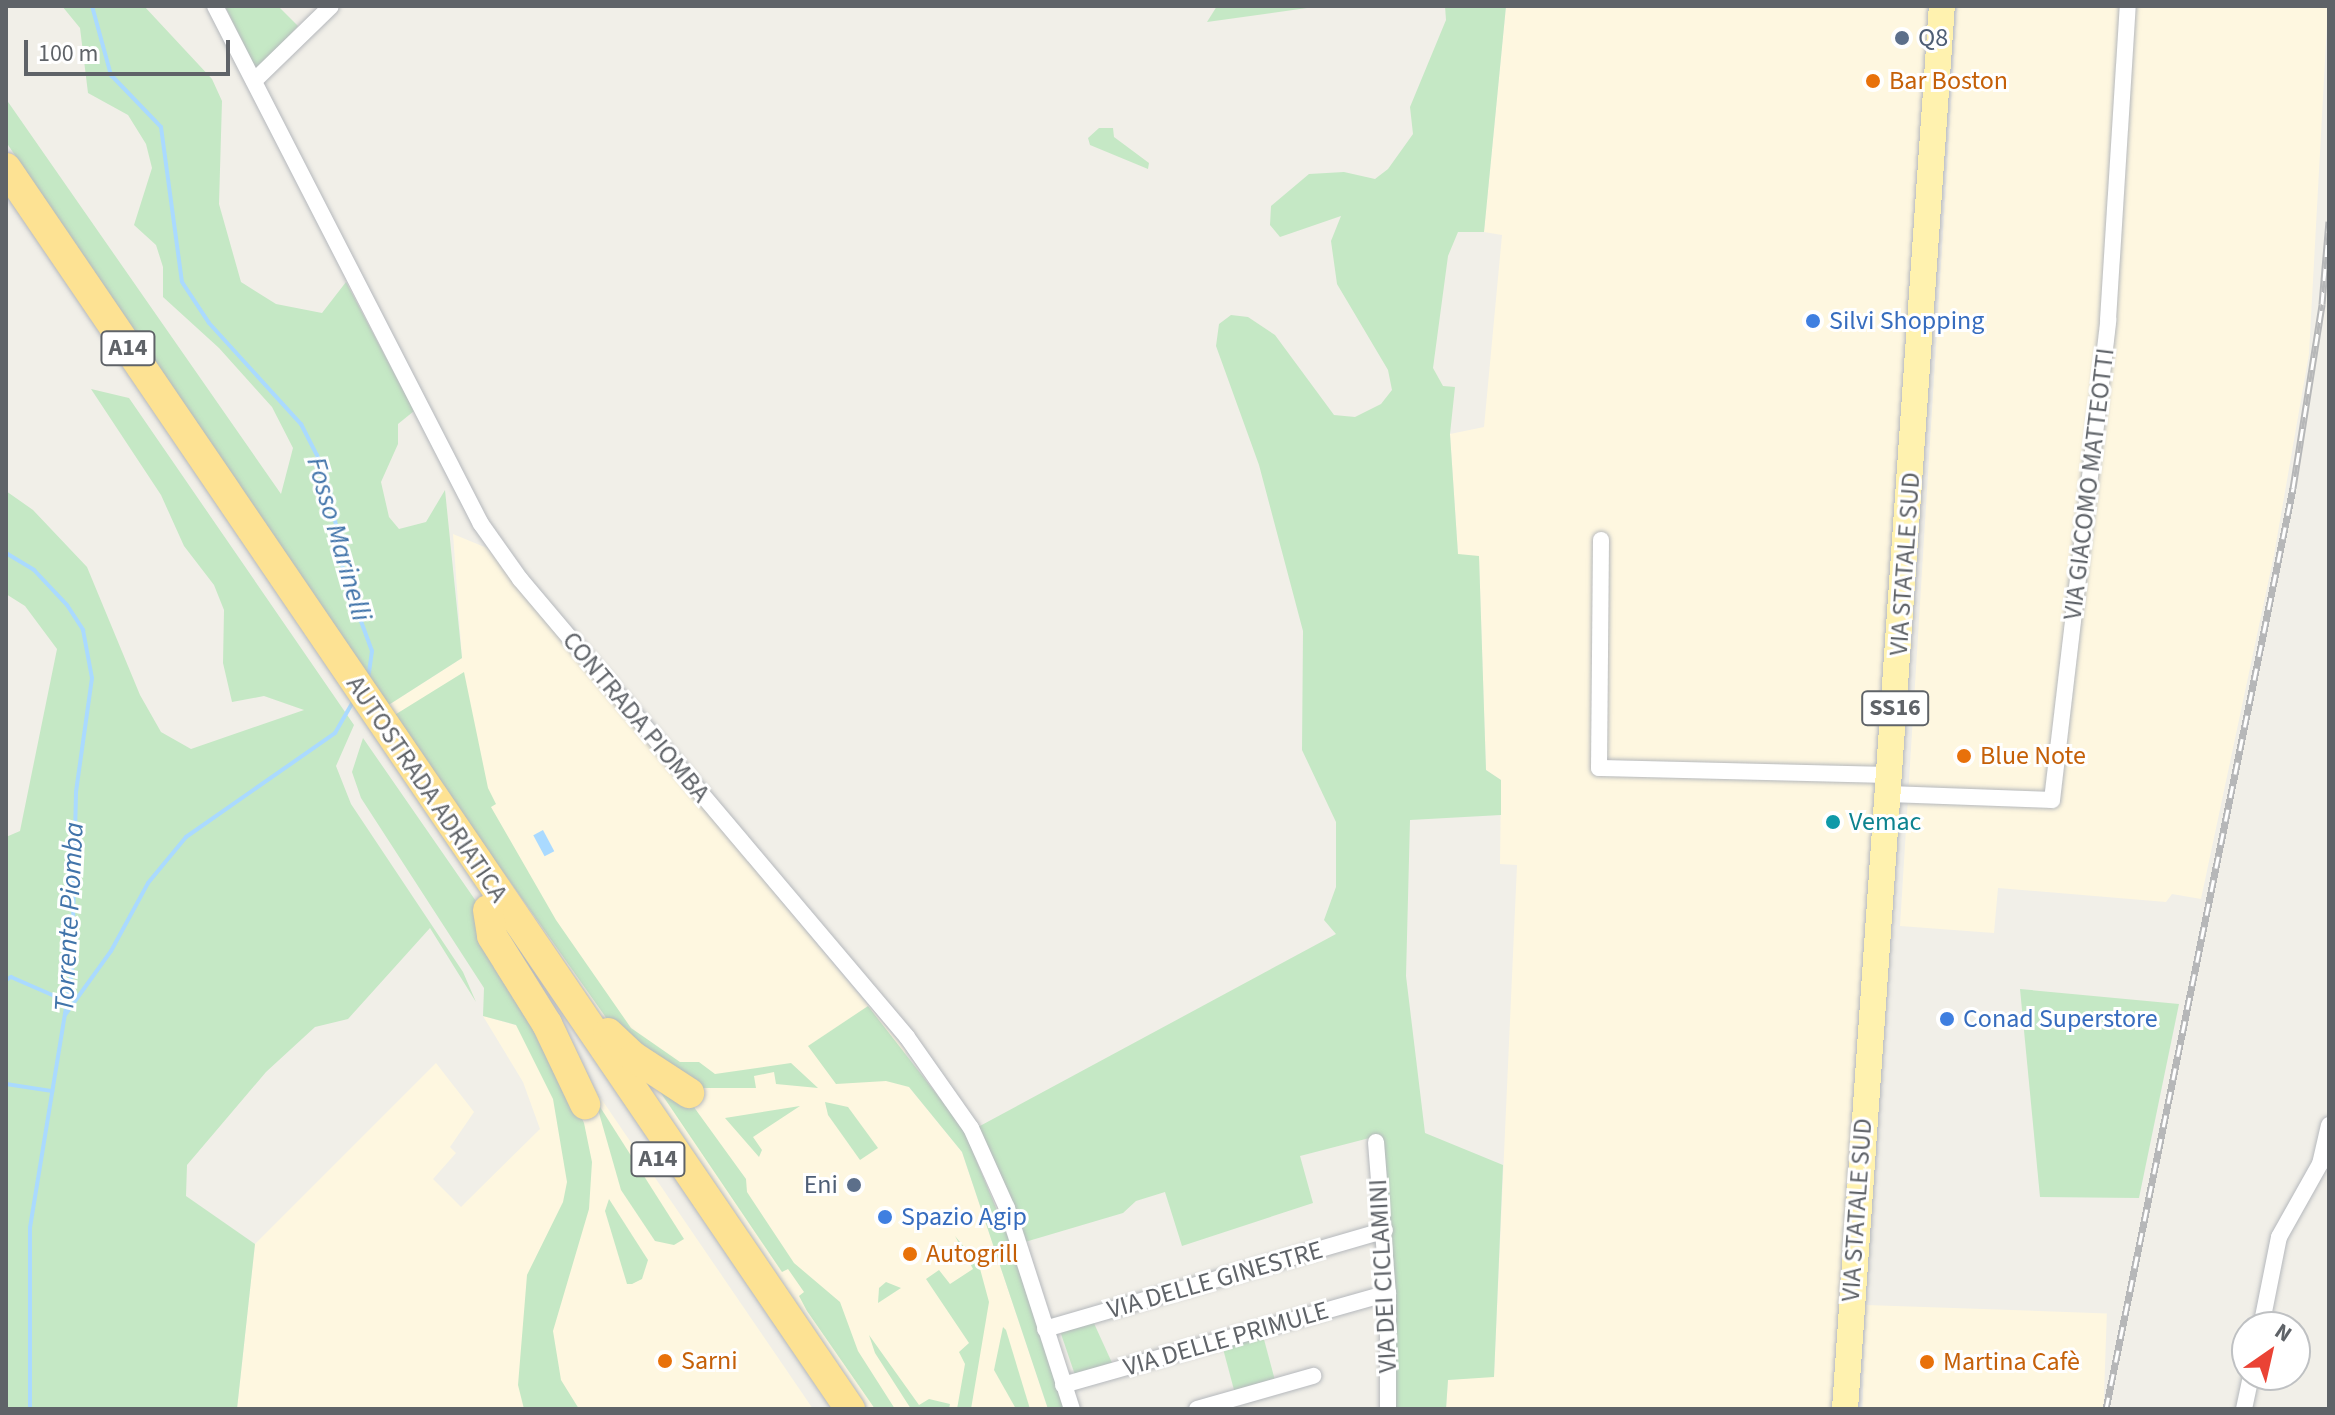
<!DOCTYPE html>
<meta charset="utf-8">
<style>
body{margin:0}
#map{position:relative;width:2335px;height:1415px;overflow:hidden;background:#f1efe8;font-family:"Source Sans 3",sans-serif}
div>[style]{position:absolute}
.commercial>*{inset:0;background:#fef7e0;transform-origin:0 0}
.green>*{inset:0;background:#c5e8c5;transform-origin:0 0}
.water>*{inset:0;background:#aadaff;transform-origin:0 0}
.stream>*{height:4px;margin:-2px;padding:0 2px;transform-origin:2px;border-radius:2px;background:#aadaff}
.roads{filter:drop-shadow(0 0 2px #b5b8bc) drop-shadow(0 0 2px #b5b8bc)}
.minor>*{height:16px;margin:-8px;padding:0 8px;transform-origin:8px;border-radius:8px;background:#fff}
.primary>*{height:26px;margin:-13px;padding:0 13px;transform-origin:13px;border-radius:13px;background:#fff2af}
.motorway>*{height:30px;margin:-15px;padding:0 15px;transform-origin:15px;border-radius:15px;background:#fde293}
.rail>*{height:7px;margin-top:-3.5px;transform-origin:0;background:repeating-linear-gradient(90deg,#fff 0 12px,#b6b7b8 0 24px);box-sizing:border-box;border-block:2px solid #b6b7b8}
.dots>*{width:22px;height:22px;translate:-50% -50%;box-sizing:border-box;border:4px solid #fff;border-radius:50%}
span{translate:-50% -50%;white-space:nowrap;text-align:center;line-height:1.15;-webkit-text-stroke:6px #fff;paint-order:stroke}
.shield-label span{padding:2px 6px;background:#fff;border:2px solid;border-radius:6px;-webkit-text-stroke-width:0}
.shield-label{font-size:24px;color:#5f6368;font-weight:700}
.service-label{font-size:26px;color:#4e5e75}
.left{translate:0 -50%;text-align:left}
.right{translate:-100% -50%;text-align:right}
.food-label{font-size:26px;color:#c56008}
.shop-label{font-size:26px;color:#366cbe}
.street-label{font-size:26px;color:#5f6368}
.culture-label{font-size:26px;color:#0d838f}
.water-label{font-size:28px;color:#4174aa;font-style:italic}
.frame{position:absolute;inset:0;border:8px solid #5f6368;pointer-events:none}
.north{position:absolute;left:2231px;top:1311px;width:80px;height:80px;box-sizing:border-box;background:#fff;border:2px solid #bfc1c3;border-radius:50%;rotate:34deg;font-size:22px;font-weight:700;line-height:32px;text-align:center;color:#5f6368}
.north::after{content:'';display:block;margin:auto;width:28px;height:36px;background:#ea4335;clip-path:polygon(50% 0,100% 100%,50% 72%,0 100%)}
.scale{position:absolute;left:24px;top:40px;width:206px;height:36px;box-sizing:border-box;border:4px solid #5f6368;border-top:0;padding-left:10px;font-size:24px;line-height:28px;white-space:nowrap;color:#5f6368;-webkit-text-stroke:6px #fff;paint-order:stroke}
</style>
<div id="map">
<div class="commercial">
<i style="clip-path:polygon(1506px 6px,1933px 6px,1832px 1409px,1446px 1409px,1448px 1380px,1494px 1376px,1517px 865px,1500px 864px,1501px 780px,1486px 770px,1479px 557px,1458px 555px,1450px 434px,1484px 427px,1502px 235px,1484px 232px)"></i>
<i style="clip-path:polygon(1957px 6px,2328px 6px,2309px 354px,2274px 555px,2201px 899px,2172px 894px,2166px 902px,1998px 888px,1994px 933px,1900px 926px)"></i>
<i style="clip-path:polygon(453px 534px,487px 548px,905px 1050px,909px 1087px,962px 1152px,1048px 1409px,866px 1409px,617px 1052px,387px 706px,462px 658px)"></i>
<i style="clip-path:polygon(483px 1016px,559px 1037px,813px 1409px,237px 1409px,255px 1244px,436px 1063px,474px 1112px,450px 1147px,456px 1153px,433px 1179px,461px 1207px,540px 1129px,523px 1082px)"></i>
<i style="left:1866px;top:1305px;width:241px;height:104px;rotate:2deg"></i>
</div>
<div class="green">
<i style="clip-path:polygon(62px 6px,144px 6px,212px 79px,222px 101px,219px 204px,241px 282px,276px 304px,322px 313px,346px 282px,414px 411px,398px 424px,398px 444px,381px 482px,389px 517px,399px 529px,426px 522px,445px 490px,462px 658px,387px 706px,6px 142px,6px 99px,281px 494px,293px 448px,272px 407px,219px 348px,163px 297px,163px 267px,156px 245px,134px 225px,152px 168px,146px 144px,128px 115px,88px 93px,80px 28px)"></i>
<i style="clip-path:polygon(225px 6px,278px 6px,298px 26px,257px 71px)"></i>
<i style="clip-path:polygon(1217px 6px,1321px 6px,1207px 22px)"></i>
<i style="clip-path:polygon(1445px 6px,1506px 6px,1484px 232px,1458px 232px,1448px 256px,1433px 368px,1443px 386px,1455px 387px,1450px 434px,1458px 554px,1479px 556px,1486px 770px,1501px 780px,1501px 815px,1410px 820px,1406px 976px,1425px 1133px,1503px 1165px,1494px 1377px,1448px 1380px,1446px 1409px,1395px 1409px,1395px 1295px,1381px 1135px,1300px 1156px,1313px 1203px,1182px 1246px,1165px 1192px,1136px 1201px,1123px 1213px,1025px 1242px,978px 1127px,1336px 934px,1324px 920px,1336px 887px,1336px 822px,1302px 750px,1303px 631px,1259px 465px,1216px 346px,1219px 324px,1231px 315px,1248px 317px,1275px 335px,1334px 415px,1355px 417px,1381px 404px,1392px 390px,1388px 370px,1337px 284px,1331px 241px,1341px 216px,1280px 237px,1270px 225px,1271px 206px,1309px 174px,1344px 172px,1375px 179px,1388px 169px,1413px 134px,1410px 107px,1446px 20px)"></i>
<i style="clip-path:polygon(1099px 128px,1113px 128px,1114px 137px,1149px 163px,1148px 169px,1090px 145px,1088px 138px)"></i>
<i style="clip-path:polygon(91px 389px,129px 398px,354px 725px,336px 766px,351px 804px,463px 972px,476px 1002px,430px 928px,348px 1019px,315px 1027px,266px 1072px,187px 1165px,186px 1196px,255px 1244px,237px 1409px,6px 1409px,6px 837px,20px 831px,57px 649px,25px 606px,6px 594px,6px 491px,33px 510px,87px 567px,140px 695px,161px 732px,191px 749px,304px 710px,264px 696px,232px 702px,223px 663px,224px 610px,214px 585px,184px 546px,161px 495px)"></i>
<i style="clip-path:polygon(464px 672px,488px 788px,496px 804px,491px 807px,556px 920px,631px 1028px,680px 1062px,699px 1062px,715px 1074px,791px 1063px,818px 1088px,776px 1084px,774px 1072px,754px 1076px,756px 1088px,702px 1088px,619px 1036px,393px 716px)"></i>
<i style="clip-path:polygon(363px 738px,487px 917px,584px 1123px,592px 1162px,589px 1209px,553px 1331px,561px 1380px,579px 1409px,524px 1409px,518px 1385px,527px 1275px,563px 1202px,567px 1182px,553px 1099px,516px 1025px,483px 1016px,484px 988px,361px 798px,352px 772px)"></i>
<i style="clip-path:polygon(2020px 989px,2179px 1004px,2139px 1198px,2040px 1197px)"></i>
<i style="clip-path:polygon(868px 1006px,963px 1128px,1008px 1237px,1064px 1409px,1048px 1409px,962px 1152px,909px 1087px,886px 1081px,836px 1084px,808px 1046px)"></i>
<i style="clip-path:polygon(644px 1068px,683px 1092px,746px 1179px,747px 1192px,794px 1263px,840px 1302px,858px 1351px,895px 1409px,875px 1409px,807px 1311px,799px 1296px,804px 1292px,788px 1269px,782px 1272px)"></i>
<i style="clip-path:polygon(595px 1099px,684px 1239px,674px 1245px,655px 1241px,621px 1190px)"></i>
<i style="clip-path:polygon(825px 1102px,848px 1107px,878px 1148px,860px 1160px,828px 1115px)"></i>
<i style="clip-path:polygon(800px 1106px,753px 1137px,762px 1150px,759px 1157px,725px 1118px)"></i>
<i style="clip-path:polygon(609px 1199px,648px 1260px,642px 1279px,632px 1284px,627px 1284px,605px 1211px)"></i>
<i style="clip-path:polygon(955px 1236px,979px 1265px,989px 1302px,971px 1409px,957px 1409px,965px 1364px,959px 1352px,969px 1343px,926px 1279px,939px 1270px,950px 1284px,973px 1269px)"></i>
<i style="clip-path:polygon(886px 1282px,901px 1288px,878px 1303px,879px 1288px)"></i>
<i style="clip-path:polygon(1092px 1319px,1113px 1365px,1075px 1375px,1059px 1328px)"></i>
<i style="clip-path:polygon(1003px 1327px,1006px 1330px,1030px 1409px,1016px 1409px,994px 1370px)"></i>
<i style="left:1262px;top:1332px;width:50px;height:42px;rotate:75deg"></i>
<i style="clip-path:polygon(869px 1335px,919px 1405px,929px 1399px,950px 1404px,949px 1409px,911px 1409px,875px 1353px)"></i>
</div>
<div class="water">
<i style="left:543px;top:830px;width:24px;height:11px;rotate:62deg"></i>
</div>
<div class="stream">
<i style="left:92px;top:6px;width:72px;rotate:74.6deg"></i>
<i style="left:111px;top:75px;width:72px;rotate:46.1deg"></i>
<i style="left:161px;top:127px;width:156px;rotate:82.3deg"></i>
<i style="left:182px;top:282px;width:49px;rotate:56.6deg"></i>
<i style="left:209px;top:323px;width:137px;rotate:47.7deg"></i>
<i style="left:301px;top:424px;width:35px;rotate:63deg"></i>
<i style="left:317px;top:455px;width:42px;rotate:70.7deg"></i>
<i style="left:331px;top:495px;width:81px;rotate:80.8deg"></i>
<i style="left:344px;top:575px;width:81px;rotate:69.8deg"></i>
<i style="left:372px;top:651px;width:27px;rotate:98deg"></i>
<i style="left:6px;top:553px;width:33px;rotate:31deg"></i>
<i style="left:34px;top:570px;width:48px;rotate:46.7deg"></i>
<i style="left:67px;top:605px;width:30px;rotate:57deg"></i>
<i style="left:83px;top:630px;width:49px;rotate:79.4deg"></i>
<i style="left:92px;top:678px;width:115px;rotate:98deg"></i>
<i style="left:76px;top:792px;width:179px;rotate:91.3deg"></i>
<i style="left:72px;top:971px;width:260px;rotate:99.3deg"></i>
<i style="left:30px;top:1228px;width:181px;rotate:90deg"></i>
<i style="left:6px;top:980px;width:6px;rotate:-31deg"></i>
<i style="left:11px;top:977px;width:60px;rotate:23.6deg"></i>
<i style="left:65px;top:1015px;width:79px;rotate:-54.3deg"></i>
<i style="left:111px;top:951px;width:77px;rotate:-61.4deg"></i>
<i style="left:148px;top:883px;width:60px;rotate:-50.4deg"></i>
<i style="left:186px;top:837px;width:182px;rotate:-34.9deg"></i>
<i style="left:335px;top:733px;width:36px;rotate:-60deg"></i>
<i style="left:6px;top:1084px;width:47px;rotate:8.7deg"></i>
</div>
<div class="roads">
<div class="minor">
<i style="left:215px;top:6px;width:582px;rotate:62.82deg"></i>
<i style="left:481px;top:524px;width:67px;rotate:54.7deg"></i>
<i style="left:520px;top:579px;width:600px;rotate:49.8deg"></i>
<i style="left:907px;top:1037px;width:111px;rotate:54.9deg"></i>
<i style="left:971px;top:1128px;width:88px;rotate:65.8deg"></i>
<i style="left:1007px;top:1208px;width:211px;rotate:72.1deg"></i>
<i style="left:254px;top:81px;width:107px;rotate:-44.2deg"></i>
<i style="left:1601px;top:540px;width:228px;rotate:90.5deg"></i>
<i style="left:1599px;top:768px;width:292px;rotate:1.4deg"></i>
<i style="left:1890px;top:794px;width:162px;rotate:2.1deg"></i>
<i style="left:2052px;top:800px;width:483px;rotate:-83.3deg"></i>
<i style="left:2108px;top:320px;width:315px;rotate:-86.4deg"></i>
<i style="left:1376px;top:1142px;width:151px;rotate:85.5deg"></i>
<i style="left:1388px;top:1293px;width:116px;rotate:90deg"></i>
<i style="left:2261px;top:1327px;width:92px;rotate:-78.7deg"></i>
<i style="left:2279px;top:1237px;width:84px;rotate:-60.7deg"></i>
<i style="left:2320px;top:1164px;width:40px;rotate:-77deg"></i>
<i style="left:1045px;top:1329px;width:354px;rotate:-16.2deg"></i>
<i style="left:1063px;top:1385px;width:338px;rotate:-15.8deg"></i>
<i style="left:1197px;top:1409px;width:121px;rotate:-15.9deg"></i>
<i style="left:2244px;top:1409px;width:35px;rotate:-78deg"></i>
</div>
<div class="primary">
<i style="left:1845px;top:1409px;width:1406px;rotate:-86.05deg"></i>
</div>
<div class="motorway">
<i style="left:6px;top:168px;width:1501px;rotate:55.78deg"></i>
<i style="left:488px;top:910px;width:26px;rotate:81deg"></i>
<i style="left:492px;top:936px;width:104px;rotate:58deg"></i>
<i style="left:547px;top:1024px;width:89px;rotate:64.6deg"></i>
<i style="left:608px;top:1033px;width:35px;rotate:43deg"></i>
<i style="left:634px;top:1057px;width:66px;rotate:33.2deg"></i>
</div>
</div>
<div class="rail">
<i style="left:2106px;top:1409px;width:940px;rotate:-78.52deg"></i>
<i style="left:2293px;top:488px;width:186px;rotate:-81deg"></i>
<i style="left:2322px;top:304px;width:83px;rotate:-85.2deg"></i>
</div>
<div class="dots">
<i style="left:1902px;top:38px;background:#5c6f8a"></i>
<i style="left:1873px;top:81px;background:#e8710a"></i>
<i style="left:1813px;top:321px;background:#3f7fe0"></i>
<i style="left:1964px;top:756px;background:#e8710a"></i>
<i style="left:1833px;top:822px;background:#0f9aa8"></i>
<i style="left:1947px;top:1019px;background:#3f7fe0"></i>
<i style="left:854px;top:1185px;background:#5c6f8a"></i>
<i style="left:885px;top:1217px;background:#3f7fe0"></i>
<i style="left:910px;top:1254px;background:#e8710a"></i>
<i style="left:665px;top:1361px;background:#e8710a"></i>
<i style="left:1927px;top:1362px;background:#e8710a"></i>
</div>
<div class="shield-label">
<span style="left:128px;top:348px">A14</span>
<span style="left:1895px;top:708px">SS16</span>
<span style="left:658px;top:1159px">A14</span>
</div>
<div class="service-label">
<span class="left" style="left:1918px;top:38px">Q8</span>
<span class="right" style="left:838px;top:1185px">Eni</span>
</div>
<div class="food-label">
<span class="left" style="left:1889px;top:81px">Bar Boston</span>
<span class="left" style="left:1980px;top:756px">Blue Note</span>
<span class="left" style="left:926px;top:1254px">Autogrill</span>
<span class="left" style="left:681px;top:1361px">Sarni</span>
<span class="left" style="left:1943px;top:1362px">Martina Cafè</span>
</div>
<div class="shop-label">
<span class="left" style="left:1829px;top:321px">Silvi Shopping</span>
<span class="left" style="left:1963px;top:1019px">Conad Superstore</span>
<span class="left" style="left:901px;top:1217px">Spazio Agip</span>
</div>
<div class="street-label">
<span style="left:2089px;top:484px;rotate:-83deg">VIA GIACOMO MATTEOTTI</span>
<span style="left:1905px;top:564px;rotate:-86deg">VIA STATALE SUD</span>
<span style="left:636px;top:717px;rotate:50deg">CONTRADA PIOMBA</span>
<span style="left:427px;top:789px;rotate:56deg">AUTOSTRADA ADRIATICA</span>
<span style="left:1857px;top:1210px;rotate:-86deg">VIA STATALE SUD</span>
<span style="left:1383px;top:1276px;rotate:-93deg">VIA DEI CICLAMINI</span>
<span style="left:1215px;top:1280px;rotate:-16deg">VIA DELLE GINESTRE</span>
<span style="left:1226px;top:1339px;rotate:-16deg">VIA DELLE PRIMULE</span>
</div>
<div class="culture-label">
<span class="left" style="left:1849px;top:822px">Vemac</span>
</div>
<div class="water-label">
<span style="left:339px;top:539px;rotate:74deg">Fosso Marinelli</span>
<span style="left:69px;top:917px;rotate:-87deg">Torrente Piomba</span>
</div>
<div class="frame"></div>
<div class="north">N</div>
<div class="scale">100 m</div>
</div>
